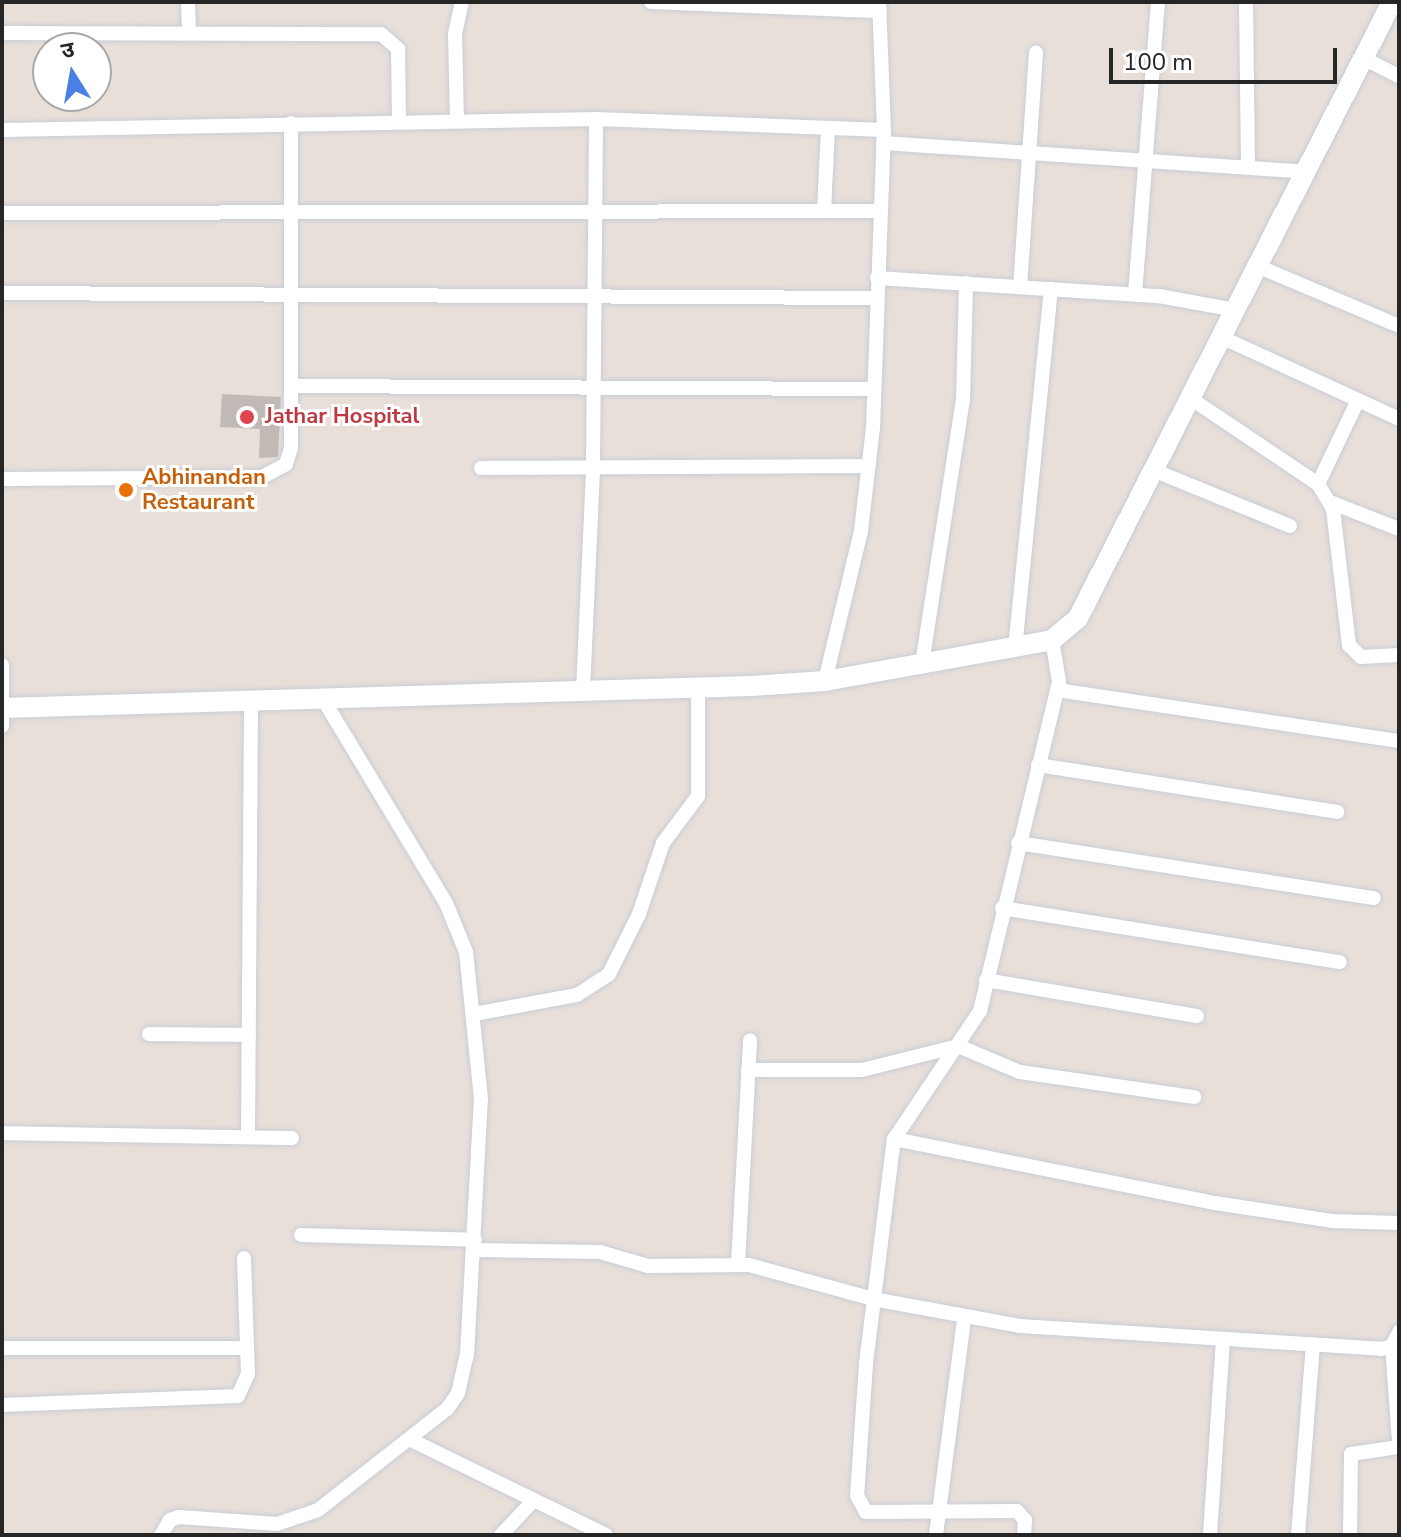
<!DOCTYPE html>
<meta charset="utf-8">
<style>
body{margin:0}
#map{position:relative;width:1401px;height:1537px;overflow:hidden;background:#e8dfd9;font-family:"Nunito Sans","Noto Sans Devanagari",sans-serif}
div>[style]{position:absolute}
.building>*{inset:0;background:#c0b9b6}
.roads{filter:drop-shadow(0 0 2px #c8cdd7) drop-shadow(0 0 2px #c8cdd7)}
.street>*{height:14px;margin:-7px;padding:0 7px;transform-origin:7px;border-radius:7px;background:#fff}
.secondary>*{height:20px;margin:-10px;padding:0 10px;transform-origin:10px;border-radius:10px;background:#fff}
.dots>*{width:22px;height:22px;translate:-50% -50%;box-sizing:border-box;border:4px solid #fff;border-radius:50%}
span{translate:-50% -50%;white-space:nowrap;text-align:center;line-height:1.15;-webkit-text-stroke:6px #fff;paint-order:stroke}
.health-label{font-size:22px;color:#be3a42;font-weight:700}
.left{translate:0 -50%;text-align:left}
.food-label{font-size:22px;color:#c56008;font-weight:700}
.frame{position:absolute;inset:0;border:4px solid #262626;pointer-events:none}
.north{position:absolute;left:32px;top:32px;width:80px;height:80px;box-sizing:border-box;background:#fff;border:2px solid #a8a8a8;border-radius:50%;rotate:349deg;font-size:22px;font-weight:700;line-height:32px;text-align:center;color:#262626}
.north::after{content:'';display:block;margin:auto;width:28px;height:36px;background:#4a7fe4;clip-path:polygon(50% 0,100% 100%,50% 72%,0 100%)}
.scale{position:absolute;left:1109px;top:48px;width:228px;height:36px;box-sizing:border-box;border:4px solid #262626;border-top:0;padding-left:10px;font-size:24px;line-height:28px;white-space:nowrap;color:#262626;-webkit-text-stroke:6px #fff;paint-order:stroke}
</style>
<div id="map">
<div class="building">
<i style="clip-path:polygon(222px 394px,281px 397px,278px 457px,259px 458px,260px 429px,220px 427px)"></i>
</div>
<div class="roads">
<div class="street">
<i style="left:188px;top:2px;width:31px;rotate:88deg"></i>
<i style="left:651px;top:2px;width:229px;rotate:2.3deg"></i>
<i style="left:1246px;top:2px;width:165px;rotate:89.3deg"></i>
<i style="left:2px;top:33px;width:379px;rotate:0.2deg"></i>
<i style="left:381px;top:34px;width:23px;rotate:41deg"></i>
<i style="left:398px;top:49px;width:73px;rotate:89.2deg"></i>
<i style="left:1365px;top:59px;width:38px;rotate:27deg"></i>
<i style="left:457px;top:121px;width:87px;rotate:-91.3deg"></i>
<i style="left:455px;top:34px;width:33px;rotate:-78deg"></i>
<i style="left:2px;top:130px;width:594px;rotate:-1.06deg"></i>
<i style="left:596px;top:119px;width:288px;rotate:2.2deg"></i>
<i style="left:883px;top:143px;width:424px;rotate:3.9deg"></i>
<i style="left:824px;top:211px;width:83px;rotate:-87.2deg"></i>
<i style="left:2px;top:213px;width:878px;rotate:-0.13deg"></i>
<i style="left:1257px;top:266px;width:154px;rotate:22.9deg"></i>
<i style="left:877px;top:278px;width:283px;rotate:3.7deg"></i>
<i style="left:1159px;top:296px;width:77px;rotate:10.4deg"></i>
<i style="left:1020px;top:287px;width:235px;rotate:-86.1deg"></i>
<i style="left:2px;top:293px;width:875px;rotate:0.33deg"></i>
<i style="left:1135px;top:294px;width:293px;rotate:-85.5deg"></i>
<i style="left:1221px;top:337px;width:196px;rotate:24.7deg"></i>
<i style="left:292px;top:386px;width:582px;rotate:0.3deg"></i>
<i style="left:1190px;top:398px;width:154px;rotate:33.9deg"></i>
<i style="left:1318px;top:484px;width:29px;rotate:59deg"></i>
<i style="left:1333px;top:509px;width:137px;rotate:83.3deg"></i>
<i style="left:1349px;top:645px;width:17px;rotate:45deg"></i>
<i style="left:1361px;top:657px;width:38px;rotate:-3deg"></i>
<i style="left:481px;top:468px;width:388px;rotate:-0.3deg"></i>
<i style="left:1153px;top:470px;width:148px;rotate:22.2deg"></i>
<i style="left:2px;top:479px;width:260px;rotate:-0.4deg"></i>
<i style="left:262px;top:477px;width:27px;rotate:-28deg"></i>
<i style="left:286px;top:464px;width:17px;rotate:-73deg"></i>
<i style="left:291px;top:448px;width:325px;rotate:-90deg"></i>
<i style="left:1318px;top:484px;width:93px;rotate:-64.5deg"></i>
<i style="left:1330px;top:502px;width:74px;rotate:21.4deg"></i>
<i style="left:1015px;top:649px;width:362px;rotate:-84.3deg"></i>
<i style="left:922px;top:664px;width:267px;rotate:-81.2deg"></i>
<i style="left:963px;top:400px;width:117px;rotate:-88.5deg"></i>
<i style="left:2px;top:665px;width:61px;rotate:90deg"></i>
<i style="left:825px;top:681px;width:154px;rotate:-76.5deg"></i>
<i style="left:861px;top:531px;width:104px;rotate:-83.4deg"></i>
<i style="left:873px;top:428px;width:298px;rotate:-87.9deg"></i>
<i style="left:884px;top:130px;width:128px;rotate:-92.2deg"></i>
<i style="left:1057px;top:690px;width:346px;rotate:8.5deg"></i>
<i style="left:583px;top:691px;width:224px;rotate:-87.4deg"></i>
<i style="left:593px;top:467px;width:348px;rotate:-89.5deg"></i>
<i style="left:1038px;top:765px;width:303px;rotate:8.9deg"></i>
<i style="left:1018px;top:843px;width:360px;rotate:8.8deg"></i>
<i style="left:1002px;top:908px;width:342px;rotate:9.1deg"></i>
<i style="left:986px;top:980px;width:214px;rotate:9.7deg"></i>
<i style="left:474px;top:1014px;width:105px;rotate:-10.5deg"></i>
<i style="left:577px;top:995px;width:38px;rotate:-33deg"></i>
<i style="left:609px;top:974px;width:67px;rotate:-63.4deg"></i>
<i style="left:639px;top:914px;width:75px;rotate:-71.3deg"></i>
<i style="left:663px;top:843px;width:59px;rotate:-53.3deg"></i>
<i style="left:698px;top:796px;width:108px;rotate:-90deg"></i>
<i style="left:149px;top:1034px;width:100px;rotate:0.6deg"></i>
<i style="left:748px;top:1070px;width:114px"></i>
<i style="left:862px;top:1070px;width:99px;rotate:-14deg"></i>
<i style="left:958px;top:1046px;width:67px;rotate:22.8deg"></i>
<i style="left:1020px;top:1072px;width:176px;rotate:8.2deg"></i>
<i style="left:2px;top:1133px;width:290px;rotate:1deg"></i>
<i style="left:248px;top:1137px;width:436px;rotate:-89.6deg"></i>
<i style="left:894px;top:1139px;width:327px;rotate:11.3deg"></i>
<i style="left:1215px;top:1203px;width:118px;rotate:8.7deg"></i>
<i style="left:1332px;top:1221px;width:67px;rotate:1.7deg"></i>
<i style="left:301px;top:1235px;width:174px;rotate:1.6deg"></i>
<i style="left:475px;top:1250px;width:125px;rotate:0.9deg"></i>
<i style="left:600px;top:1252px;width:50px;rotate:16.3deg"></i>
<i style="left:648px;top:1266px;width:101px;rotate:-0.6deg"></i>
<i style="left:749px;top:1265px;width:129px;rotate:15.3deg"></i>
<i style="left:873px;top:1299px;width:149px;rotate:10.4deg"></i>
<i style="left:1020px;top:1326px;width:362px;rotate:3.6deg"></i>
<i style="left:1381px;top:1349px;width:11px;rotate:-15deg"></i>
<i style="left:1392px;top:1346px;width:16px;rotate:-63deg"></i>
<i style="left:738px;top:1264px;width:224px;rotate:-86.9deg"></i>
<i style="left:1392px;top:1346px;width:95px;rotate:85.8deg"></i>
<i style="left:2px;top:1348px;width:245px"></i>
<i style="left:2px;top:1405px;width:236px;rotate:-2.2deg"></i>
<i style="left:238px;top:1396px;width:24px;rotate:-66deg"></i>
<i style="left:248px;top:1374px;width:116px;rotate:-92deg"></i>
<i style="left:411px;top:1440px;width:217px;rotate:26deg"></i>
<i style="left:161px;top:1535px;width:17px;rotate:-59deg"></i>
<i style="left:170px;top:1520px;width:9px;rotate:-18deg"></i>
<i style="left:179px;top:1517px;width:98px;rotate:4.1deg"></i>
<i style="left:277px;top:1524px;width:43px;rotate:-18.9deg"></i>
<i style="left:318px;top:1510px;width:164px;rotate:-38.1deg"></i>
<i style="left:447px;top:1409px;width:19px;rotate:-55deg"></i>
<i style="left:458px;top:1393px;width:39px;rotate:-77deg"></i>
<i style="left:467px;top:1355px;width:256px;rotate:-86.9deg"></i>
<i style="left:481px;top:1099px;width:148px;rotate:-95.8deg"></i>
<i style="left:466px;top:952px;width:53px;rotate:-112.2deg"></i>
<i style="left:446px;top:903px;width:238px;rotate:-121.1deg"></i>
<i style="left:501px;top:1535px;width:44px;rotate:-46.8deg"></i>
<i style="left:936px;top:1535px;width:218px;rotate:-82.6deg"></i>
<i style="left:1024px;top:1535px;width:15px;rotate:-86deg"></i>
<i style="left:1025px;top:1520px;width:12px;rotate:-132deg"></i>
<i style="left:1017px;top:1511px;width:151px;rotate:179.6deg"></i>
<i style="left:866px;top:1512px;width:18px;rotate:-119deg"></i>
<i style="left:857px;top:1496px;width:133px;rotate:-86.1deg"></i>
<i style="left:866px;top:1363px;width:226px;rotate:-82.9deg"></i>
<i style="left:894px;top:1139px;width:154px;rotate:-56.1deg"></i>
<i style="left:980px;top:1011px;width:339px;rotate:-76.5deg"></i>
<i style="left:1059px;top:681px;width:42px;rotate:-99.7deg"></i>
<i style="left:1210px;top:1535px;width:195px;rotate:-86.2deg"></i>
<i style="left:1298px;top:1535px;width:191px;rotate:-85.5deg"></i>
<i style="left:1350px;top:1535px;width:81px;rotate:-89.3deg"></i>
<i style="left:1351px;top:1454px;width:49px;rotate:-8.3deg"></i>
</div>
<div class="secondary">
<i style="left:2px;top:708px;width:750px;rotate:-1.68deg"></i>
<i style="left:752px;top:686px;width:73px;rotate:-3.9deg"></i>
<i style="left:825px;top:681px;width:231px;rotate:-10.2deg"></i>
<i style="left:1052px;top:640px;width:34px;rotate:-40deg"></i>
<i style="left:1078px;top:618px;width:691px;rotate:-62.99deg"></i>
</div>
</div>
<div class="dots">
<i style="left:247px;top:417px;background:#e0444e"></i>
<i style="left:126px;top:490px;background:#e8710a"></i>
</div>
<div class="health-label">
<span class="left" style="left:265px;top:417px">Jathar Hospital</span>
</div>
<div class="food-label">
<span class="left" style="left:142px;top:490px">Abhinandan<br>Restaurant</span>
</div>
<div class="frame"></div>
<div class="north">उ</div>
<div class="scale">100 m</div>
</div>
